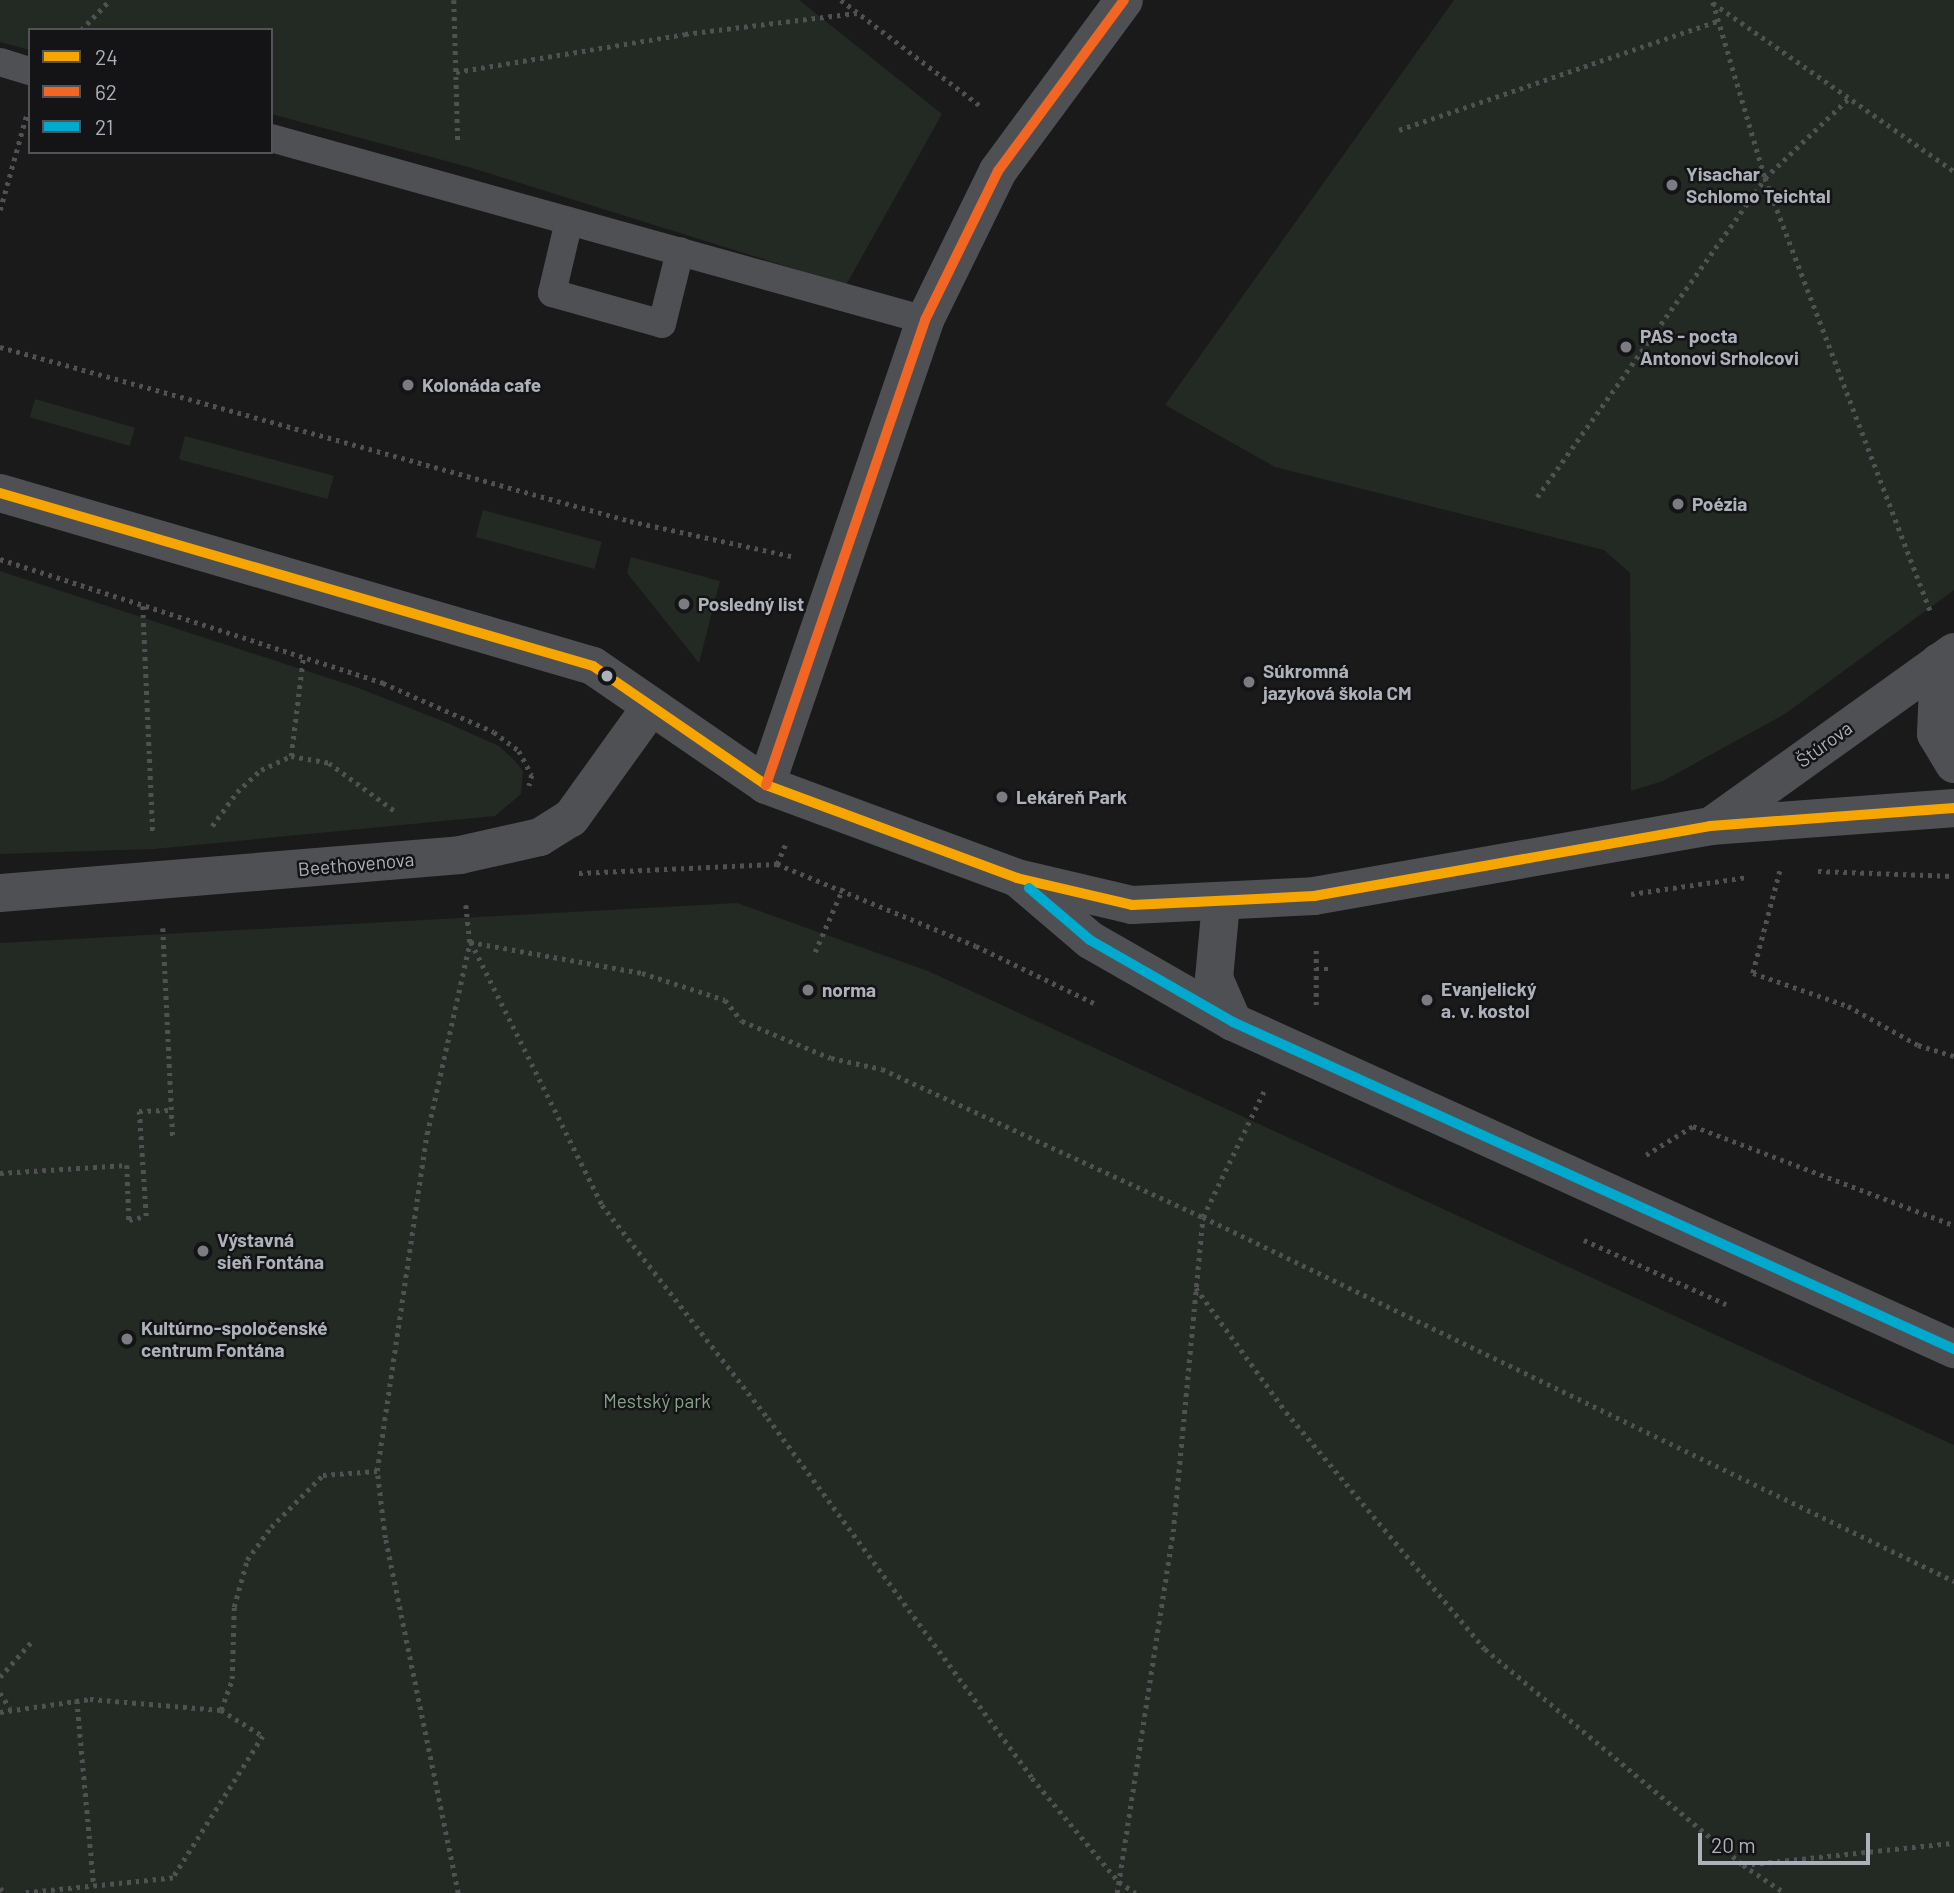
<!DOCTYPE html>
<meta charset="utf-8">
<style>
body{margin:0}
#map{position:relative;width:1954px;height:1893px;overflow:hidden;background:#1a1a1a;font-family:Barlow,sans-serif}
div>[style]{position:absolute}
.green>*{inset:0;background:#232923;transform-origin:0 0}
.path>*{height:4.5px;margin-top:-2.25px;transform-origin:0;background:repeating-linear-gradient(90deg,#505153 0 3.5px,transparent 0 8.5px)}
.lane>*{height:28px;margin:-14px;padding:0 14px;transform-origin:14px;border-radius:14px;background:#4f5053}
.street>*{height:38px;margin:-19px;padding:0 19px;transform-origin:19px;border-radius:19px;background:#4f5053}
.bus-1>*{height:10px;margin:-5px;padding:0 5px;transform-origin:5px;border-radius:5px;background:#f7a600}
.bus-2>*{height:10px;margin:-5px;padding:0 5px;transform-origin:5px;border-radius:5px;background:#f26522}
.bus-3>*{height:10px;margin:-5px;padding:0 5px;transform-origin:5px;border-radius:5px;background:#00a9ce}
.dots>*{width:19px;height:19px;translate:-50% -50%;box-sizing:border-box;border:4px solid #141416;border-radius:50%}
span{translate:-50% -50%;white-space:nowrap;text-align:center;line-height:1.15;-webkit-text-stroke:5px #141416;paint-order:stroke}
.poi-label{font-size:19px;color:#adb1b9;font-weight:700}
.left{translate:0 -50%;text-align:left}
.street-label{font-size:19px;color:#adb1b9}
.park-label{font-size:19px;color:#87a288}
.legend{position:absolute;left:28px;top:28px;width:245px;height:126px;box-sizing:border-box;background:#141416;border:2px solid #515357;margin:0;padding:9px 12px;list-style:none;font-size:21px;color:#adb1b9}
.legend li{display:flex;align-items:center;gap:14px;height:35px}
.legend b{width:35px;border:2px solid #515357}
.scale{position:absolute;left:1698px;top:1833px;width:172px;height:32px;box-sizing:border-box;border:4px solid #adb1b9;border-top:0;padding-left:9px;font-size:21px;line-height:24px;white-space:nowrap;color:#adb1b9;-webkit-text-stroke:5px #141416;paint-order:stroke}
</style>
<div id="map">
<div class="green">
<i style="clip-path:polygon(0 0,799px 0,942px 114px,846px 285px,472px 168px,271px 114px,271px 30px,30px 30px,30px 50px,0 42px)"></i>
<i style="clip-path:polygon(1454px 0,1954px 0,1954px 590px,1785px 714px,1663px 781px,1631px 791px,1630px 573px,1604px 550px,1275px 467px,1165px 405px)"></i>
<i style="left:35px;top:399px;width:104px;height:19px;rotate:16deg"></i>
<i style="left:185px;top:436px;width:154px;height:24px;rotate:15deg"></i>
<i style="left:483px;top:510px;width:123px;height:28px;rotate:15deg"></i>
<i style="clip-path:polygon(631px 557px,720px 581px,699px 663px,627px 573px)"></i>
<i style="clip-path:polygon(0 571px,356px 687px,445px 722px,499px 746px,514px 760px,523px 771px,521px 794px,495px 816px,154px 849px,0 854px)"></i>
<i style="clip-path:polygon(737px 903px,928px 971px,1954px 1445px,1954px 1893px,0 1893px,0 943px)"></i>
</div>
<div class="path">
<i style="left:454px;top:0;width:144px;rotate:88.4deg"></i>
<i style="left:841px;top:0;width:177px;rotate:37.2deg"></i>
<i style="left:1713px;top:2px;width:184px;rotate:73.5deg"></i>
<i style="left:1765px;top:178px;width:463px;rotate:69.1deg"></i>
<i style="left:1713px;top:3px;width:294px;rotate:34.9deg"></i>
<i style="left:81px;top:30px;width:42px;rotate:-46deg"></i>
<i style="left:456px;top:72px;width:232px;rotate:-9.4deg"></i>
<i style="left:685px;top:34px;width:173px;rotate:-7deg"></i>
<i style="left:1399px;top:130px;width:337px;rotate:-18.9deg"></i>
<i style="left:0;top:210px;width:101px;rotate:-74.4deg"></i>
<i style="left:0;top:347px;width:654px;rotate:15.44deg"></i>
<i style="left:630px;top:521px;width:165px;rotate:12.3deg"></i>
<i style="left:1537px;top:497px;width:392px;rotate:-54.4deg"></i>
<i style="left:1765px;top:178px;width:116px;rotate:-43.6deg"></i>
<i style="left:0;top:559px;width:403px;rotate:17.9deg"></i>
<i style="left:383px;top:683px;width:121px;rotate:23.8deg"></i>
<i style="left:494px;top:732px;width:31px;rotate:37deg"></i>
<i style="left:519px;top:751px;width:27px;rotate:62deg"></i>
<i style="left:532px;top:775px;width:11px;rotate:105deg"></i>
<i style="left:143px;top:606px;width:226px;rotate:87.5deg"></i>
<i style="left:291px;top:756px;width:99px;rotate:-83deg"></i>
<i style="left:212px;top:826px;width:42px;rotate:-53.7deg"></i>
<i style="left:237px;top:792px;width:33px;rotate:-43deg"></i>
<i style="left:261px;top:770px;width:33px;rotate:-25deg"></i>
<i style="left:291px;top:756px;width:39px;rotate:10deg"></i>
<i style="left:329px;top:763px;width:82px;rotate:36deg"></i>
<i style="left:777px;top:864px;width:23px;rotate:-67deg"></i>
<i style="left:1780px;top:871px;width:106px;rotate:104.8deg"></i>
<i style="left:1753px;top:973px;width:101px;rotate:19.2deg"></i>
<i style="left:1848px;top:1006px;width:80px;rotate:29.1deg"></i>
<i style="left:1918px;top:1045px;width:38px;rotate:17deg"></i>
<i style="left:1818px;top:871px;width:136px;rotate:2.1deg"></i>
<i style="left:579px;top:873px;width:198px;rotate:-2.6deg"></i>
<i style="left:777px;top:864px;width:215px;rotate:22.4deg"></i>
<i style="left:976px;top:946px;width:131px;rotate:25.8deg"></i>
<i style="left:1631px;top:894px;width:117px;rotate:-8.3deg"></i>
<i style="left:466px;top:905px;width:37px;rotate:84deg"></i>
<i style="left:470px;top:942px;width:175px;rotate:10.2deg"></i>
<i style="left:642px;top:973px;width:87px;rotate:18deg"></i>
<i style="left:725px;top:1000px;width:27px;rotate:51deg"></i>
<i style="left:742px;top:1021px;width:96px;rotate:22.6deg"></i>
<i style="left:831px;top:1058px;width:52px;rotate:12.2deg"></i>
<i style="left:882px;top:1069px;width:353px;rotate:24.8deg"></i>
<i style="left:1203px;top:1217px;width:835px;rotate:25.86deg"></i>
<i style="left:163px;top:928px;width:211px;rotate:87.3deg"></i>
<i style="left:471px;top:942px;width:294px;rotate:63.5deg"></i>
<i style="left:602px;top:1205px;width:270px;rotate:52.1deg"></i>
<i style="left:768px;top:1418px;width:446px;rotate:53.7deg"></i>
<i style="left:1032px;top:1778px;width:136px;rotate:50.1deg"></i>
<i style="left:1119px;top:1882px;width:20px;rotate:33deg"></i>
<i style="left:815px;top:952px;width:70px;rotate:-66.4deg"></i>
<i style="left:1316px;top:969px;width:13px"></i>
<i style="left:1316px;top:1005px;width:58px;rotate:-90deg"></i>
<i style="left:1646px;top:1155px;width:55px;rotate:-31.7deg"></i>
<i style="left:1693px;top:1126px;width:279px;rotate:20.8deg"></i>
<i style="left:0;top:1173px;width:127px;rotate:-3.6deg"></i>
<i style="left:127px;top:1165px;width:55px;rotate:87.9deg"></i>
<i style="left:129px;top:1220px;width:17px;rotate:-13deg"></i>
<i style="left:146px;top:1216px;width:105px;rotate:-93.8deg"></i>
<i style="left:139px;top:1111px;width:32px;rotate:-2deg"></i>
<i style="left:1584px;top:1240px;width:156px;rotate:24.3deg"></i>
<i style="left:1196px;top:1288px;width:153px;rotate:54deg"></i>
<i style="left:1286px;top:1412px;width:309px;rotate:50deg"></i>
<i style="left:1485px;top:1649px;width:336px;rotate:39.9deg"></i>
<i style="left:1743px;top:1865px;width:50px;rotate:33.7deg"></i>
<i style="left:0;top:1677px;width:50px;rotate:-48.3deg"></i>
<i style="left:0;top:1693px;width:18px;rotate:56deg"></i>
<i style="left:77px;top:1700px;width:187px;rotate:84.8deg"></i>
<i style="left:221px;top:1710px;width:33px;rotate:-70deg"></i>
<i style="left:232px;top:1679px;width:72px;rotate:-88.4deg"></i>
<i style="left:234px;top:1607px;width:49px;rotate:-74.5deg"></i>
<i style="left:247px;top:1560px;width:41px;rotate:-54deg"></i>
<i style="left:271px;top:1527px;width:74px;rotate:-45deg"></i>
<i style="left:323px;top:1475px;width:54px;rotate:-4.2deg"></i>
<i style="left:0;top:1712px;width:91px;rotate:-8.2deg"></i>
<i style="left:90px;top:1699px;width:131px;rotate:4.8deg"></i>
<i style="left:221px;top:1710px;width:49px;rotate:31.8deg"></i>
<i style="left:263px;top:1736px;width:168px;rotate:122.4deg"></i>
<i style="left:173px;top:1878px;width:149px;rotate:174.2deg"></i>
<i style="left:1743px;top:1865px;width:212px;rotate:-6deg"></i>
<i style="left:0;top:1888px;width:7px;rotate:45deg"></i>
<i style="left:458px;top:1893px;width:362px;rotate:-101.6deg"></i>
<i style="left:385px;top:1538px;width:67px;rotate:-96.8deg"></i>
<i style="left:377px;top:1471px;width:341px;rotate:-81.6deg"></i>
<i style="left:427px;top:1134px;width:197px;rotate:-77.4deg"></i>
<i style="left:1117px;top:1893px;width:365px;rotate:-81.2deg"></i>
<i style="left:1173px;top:1532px;width:316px;rotate:-84.6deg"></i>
<i style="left:1203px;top:1217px;width:140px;rotate:-64.2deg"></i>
</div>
<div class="lane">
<i style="left:0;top:62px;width:31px;rotate:17deg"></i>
<i style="left:271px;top:138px;width:679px;rotate:15.55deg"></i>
<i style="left:569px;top:221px;width:74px;rotate:103.3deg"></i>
<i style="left:552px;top:293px;width:114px;rotate:15.7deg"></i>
<i style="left:662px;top:324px;width:75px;rotate:-76.1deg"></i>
</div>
<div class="street">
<i style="left:0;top:493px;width:618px;rotate:16.26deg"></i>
<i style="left:593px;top:666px;width:210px;rotate:34.5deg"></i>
<i style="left:766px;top:785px;width:268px;rotate:20.3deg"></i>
<i style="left:1017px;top:878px;width:118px;rotate:13.2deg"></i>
<i style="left:1132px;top:905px;width:182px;rotate:-2.8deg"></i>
<i style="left:1314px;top:896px;width:402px;rotate:-10deg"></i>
<i style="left:1710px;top:826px;width:245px;rotate:-4.2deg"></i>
<i style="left:1939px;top:662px;width:72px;rotate:92.4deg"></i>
<i style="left:1936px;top:734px;width:35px;rotate:59deg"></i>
<i style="left:766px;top:785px;width:491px;rotate:-71.1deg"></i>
<i style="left:925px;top:320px;width:166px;rotate:-63.9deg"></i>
<i style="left:998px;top:171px;width:212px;rotate:-53.6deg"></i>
<i style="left:1711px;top:826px;width:299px;rotate:-35.6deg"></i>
<i style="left:1021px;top:881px;width:91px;rotate:40.5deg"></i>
<i style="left:1090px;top:940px;width:165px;rotate:29.8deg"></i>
<i style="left:1233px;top:1022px;width:792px;rotate:24.4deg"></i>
<i style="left:0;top:893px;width:462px;rotate:-4.7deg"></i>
<i style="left:460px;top:855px;width:82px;rotate:-12.7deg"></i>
<i style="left:540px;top:837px;width:36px;rotate:-32deg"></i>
<i style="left:571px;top:818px;width:135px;rotate:-54.3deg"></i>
<i style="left:1221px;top:903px;width:75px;rotate:95.3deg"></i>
<i style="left:1214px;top:978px;width:48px;rotate:66.6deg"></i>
</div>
<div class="bus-1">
<i style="left:0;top:493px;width:618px;rotate:16.26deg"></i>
<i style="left:593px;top:666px;width:210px;rotate:34.5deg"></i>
<i style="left:766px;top:785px;width:268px;rotate:20.3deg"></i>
<i style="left:1017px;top:878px;width:118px;rotate:13.2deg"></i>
<i style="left:1132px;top:905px;width:182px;rotate:-2.8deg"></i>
<i style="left:1314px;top:896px;width:402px;rotate:-10deg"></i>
<i style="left:1710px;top:826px;width:245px;rotate:-4.2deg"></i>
</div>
<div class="bus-2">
<i style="left:766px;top:785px;width:491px;rotate:-71.1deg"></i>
<i style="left:925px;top:320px;width:166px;rotate:-63.9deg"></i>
<i style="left:998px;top:171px;width:212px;rotate:-53.6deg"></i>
</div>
<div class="bus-3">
<i style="left:1029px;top:888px;width:80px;rotate:40.4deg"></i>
<i style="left:1090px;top:940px;width:165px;rotate:29.8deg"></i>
<i style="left:1233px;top:1022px;width:792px;rotate:24.4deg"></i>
</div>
<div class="dots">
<i style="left:1672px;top:185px;background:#7a7c81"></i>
<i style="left:1626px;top:347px;background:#7a7c81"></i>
<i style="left:408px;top:385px;background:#7a7c81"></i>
<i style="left:1678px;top:504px;background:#7a7c81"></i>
<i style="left:684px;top:604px;background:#7a7c81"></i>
<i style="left:607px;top:676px;background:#adb1b9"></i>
<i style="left:1249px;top:682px;background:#7a7c81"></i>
<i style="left:1002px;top:797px;background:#7a7c81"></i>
<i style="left:808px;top:990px;background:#7a7c81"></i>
<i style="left:1427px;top:1000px;background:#7a7c81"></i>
<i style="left:203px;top:1251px;background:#7a7c81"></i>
<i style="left:127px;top:1339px;background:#7a7c81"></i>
</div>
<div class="poi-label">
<span class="left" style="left:1686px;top:185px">Yisachar<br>Schlomo Teichtal</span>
<span class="left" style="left:1640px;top:347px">PAS - pocta<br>Antonovi Srholcovi</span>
<span class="left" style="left:422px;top:385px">Kolonáda cafe</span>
<span class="left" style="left:1692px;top:504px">Poézia</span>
<span class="left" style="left:698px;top:604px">Posledný list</span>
<span class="left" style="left:1263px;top:682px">Súkromná<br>jazyková škola CM</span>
<span class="left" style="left:1016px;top:797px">Lekáreň Park</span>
<span class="left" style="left:1441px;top:1000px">Evanjelický<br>a. v. kostol</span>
<span class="left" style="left:822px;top:990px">norma</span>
<span class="left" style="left:217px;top:1251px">Výstavná<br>sieň Fontána</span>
<span class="left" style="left:141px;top:1339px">Kultúrno-spoločenské<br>centrum Fontána</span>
</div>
<div class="street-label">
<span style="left:1824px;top:744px;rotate:-36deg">Štúrova</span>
<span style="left:356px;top:864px;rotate:-5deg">Beethovenova</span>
</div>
<div class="park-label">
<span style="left:657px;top:1401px">Mestský park</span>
</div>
<ul class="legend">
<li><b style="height:9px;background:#f7a600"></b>24</li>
<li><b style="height:9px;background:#f26522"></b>62</li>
<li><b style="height:9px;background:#00a9ce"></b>21</li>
</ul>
<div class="scale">20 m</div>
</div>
